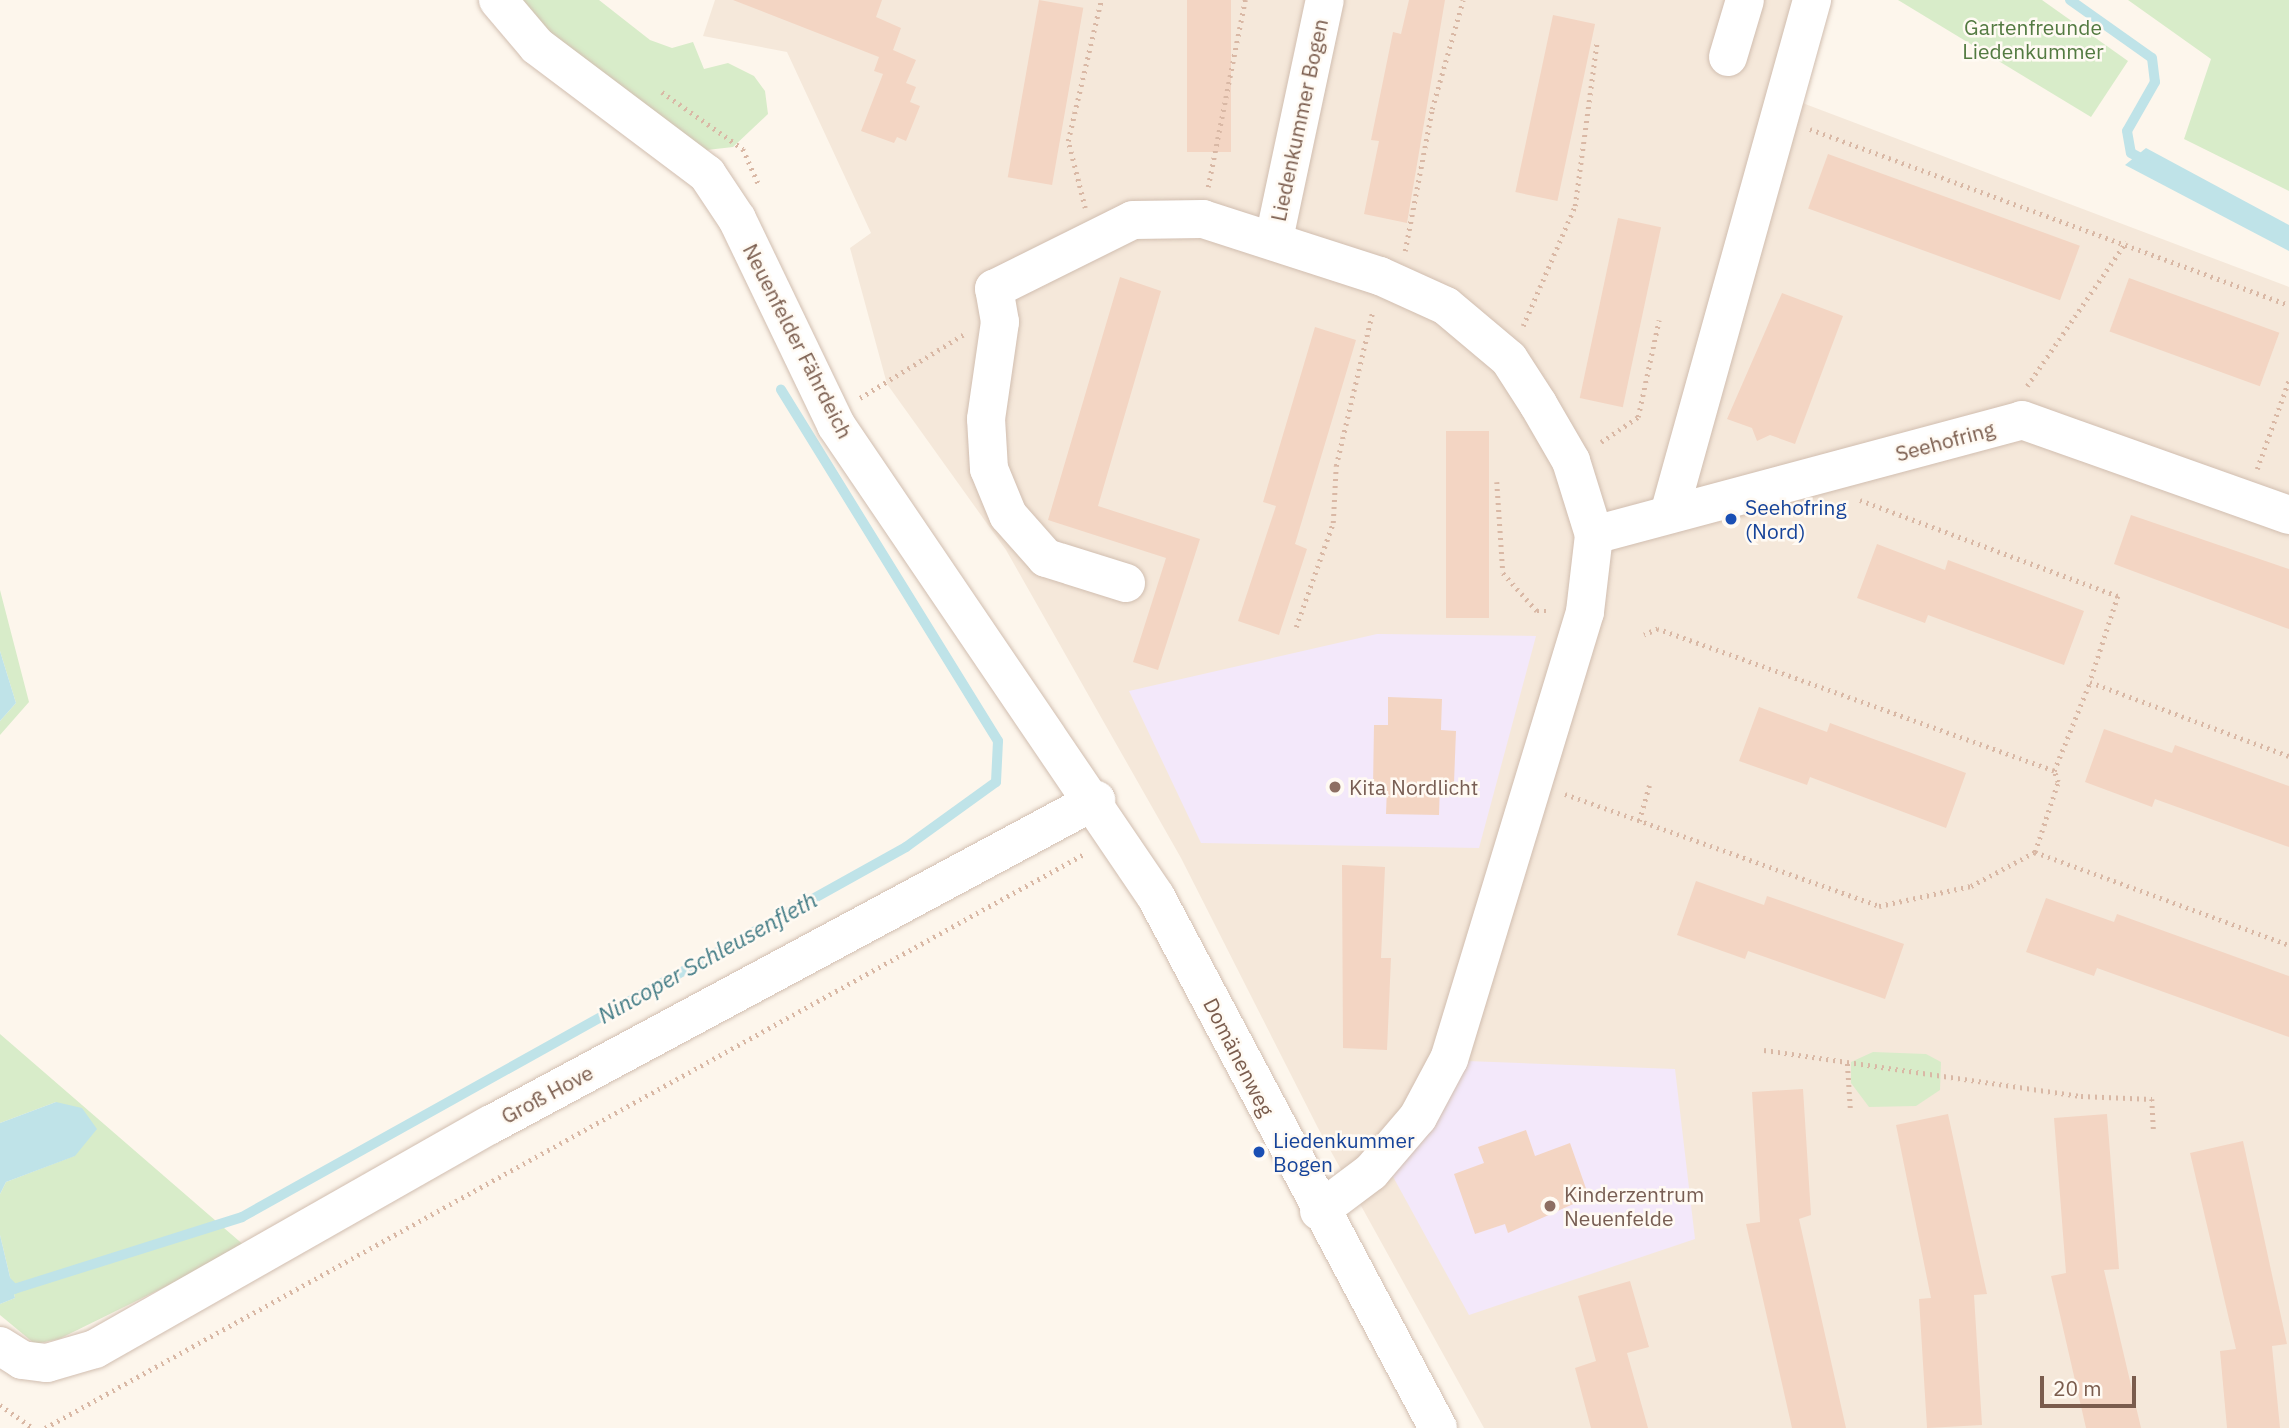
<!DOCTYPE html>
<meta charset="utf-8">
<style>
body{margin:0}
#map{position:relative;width:2289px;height:1428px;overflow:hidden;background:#fdf6ec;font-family:"IBM Plex Sans",sans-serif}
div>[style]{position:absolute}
.residential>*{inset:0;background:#f5e8da}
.education>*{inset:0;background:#f3e8fa}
.green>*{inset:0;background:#d8ecc9}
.water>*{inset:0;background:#bfe3e8}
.stream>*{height:10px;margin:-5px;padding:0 5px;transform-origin:5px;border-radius:5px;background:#bfe3e8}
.building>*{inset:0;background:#f3d5c3;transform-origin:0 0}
.path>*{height:4.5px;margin-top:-2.25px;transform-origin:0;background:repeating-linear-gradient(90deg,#d9b8a5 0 2px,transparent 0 7px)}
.roads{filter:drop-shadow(0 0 2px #d1beb0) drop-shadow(0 0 2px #d1beb0)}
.minor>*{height:38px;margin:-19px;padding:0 19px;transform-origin:19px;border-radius:19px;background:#fff}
.dots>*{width:19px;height:19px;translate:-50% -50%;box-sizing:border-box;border:4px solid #fffaf3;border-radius:50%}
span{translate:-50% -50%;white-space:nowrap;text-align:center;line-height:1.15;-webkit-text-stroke:5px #fffaf3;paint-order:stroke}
.park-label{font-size:21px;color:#537a41}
.street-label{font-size:21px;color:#7a5c4d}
.transit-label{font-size:21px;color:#164399}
.left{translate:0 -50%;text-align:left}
.education-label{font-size:21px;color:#785e54}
.water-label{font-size:23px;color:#437c86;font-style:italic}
.scale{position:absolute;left:2040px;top:1376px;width:96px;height:32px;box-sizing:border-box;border:4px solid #7a5c4d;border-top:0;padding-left:9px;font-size:21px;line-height:24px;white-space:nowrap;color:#7a5c4d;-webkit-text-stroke:5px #fffaf3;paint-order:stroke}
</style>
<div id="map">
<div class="residential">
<i style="clip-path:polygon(715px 0,1802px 0,1776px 93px,2289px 287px,2289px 1428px,1484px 1428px,1318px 1128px,1181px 858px,1006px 550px,887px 384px,850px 248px,871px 233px,787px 52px,703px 36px)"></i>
</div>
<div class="education">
<i style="clip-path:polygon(1377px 634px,1536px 636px,1479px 848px,1201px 843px,1129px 691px)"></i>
<i style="clip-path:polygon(1467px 1061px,1675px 1069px,1695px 1239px,1469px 1315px,1391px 1173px)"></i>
</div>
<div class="green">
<i style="clip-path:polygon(515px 0,599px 0,650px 40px,672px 48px,693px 42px,704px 69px,728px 63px,754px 76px,765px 91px,768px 114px,733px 147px,698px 151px,598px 78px)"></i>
<i style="clip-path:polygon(1898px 0,2042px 0,2128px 61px,2091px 117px)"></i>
<i style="clip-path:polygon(2128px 0,2289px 0,2289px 191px,2184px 139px,2211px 59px)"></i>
<i style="clip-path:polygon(0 590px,29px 702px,0 735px,0 721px,16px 703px,0 651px)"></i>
<i style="clip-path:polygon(0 1034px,246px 1247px,59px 1339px,35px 1344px,0 1315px,0 1304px,15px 1298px,0 1235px,0 1194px,6px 1182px,74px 1156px,56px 1102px,0 1123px)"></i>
<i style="clip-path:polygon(1873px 1052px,1926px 1054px,1941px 1062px,1940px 1090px,1916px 1106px,1869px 1107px,1851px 1083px,1851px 1062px)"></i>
</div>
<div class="water">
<i style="clip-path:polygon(2146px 148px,2289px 225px,2289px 251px,2125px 165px)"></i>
<i style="clip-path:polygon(0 651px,16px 703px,0 721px)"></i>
<i style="clip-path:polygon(56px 1102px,82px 1108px,97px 1129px,75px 1156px,6px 1182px,0 1194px,0 1123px)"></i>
<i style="clip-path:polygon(0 1235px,15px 1298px,0 1304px)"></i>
</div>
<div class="stream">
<i style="left:2070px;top:0;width:100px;rotate:35.3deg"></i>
<i style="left:2152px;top:58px;width:24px;rotate:83deg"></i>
<i style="left:2155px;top:82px;width:56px;rotate:119.7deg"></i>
<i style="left:2127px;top:131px;width:22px;rotate:80deg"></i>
<i style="left:2131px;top:153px;width:17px;rotate:28deg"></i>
<i style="left:0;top:1275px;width:20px;rotate:45deg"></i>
<i style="left:14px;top:1289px;width:239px;rotate:-17.5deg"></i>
<i style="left:242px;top:1217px;width:760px;rotate:-29.13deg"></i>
<i style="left:906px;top:847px;width:111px;rotate:-35.8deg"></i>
<i style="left:996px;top:782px;width:41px;rotate:-87.2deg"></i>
<i style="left:998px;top:741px;width:413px;rotate:-121.7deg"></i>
</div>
<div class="building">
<i style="clip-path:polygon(733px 0,882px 0,876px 17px,901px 28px,893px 50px,916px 60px,906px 83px,916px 87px,910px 102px,920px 106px,906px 141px,897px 137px,894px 143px,861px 131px,883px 74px,874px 71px,879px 57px)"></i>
<i style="left:1039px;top:0;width:45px;height:180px;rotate:10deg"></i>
<i style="left:1187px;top:0;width:44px;height:152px"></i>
<i style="clip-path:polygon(1409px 0,1445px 0,1407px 223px,1364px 214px,1379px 141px,1371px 140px,1393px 32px,1401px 34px)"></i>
<i style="left:1553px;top:15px;width:43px;height:181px;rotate:12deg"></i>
<i style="left:1828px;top:154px;width:268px;height:58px;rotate:20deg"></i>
<i style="left:1618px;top:218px;width:44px;height:184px;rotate:12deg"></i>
<i style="clip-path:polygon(1120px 277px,1161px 291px,1098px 506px,1200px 539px,1158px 670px,1133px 662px,1166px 558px,1048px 520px)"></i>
<i style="left:2129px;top:278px;width:160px;height:57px;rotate:20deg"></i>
<i style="clip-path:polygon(1782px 293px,1843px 316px,1795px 444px,1770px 435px,1757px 441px,1752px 428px,1727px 419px)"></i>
<i style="clip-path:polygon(1315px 327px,1356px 340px,1295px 544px,1307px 549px,1279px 635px,1238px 621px,1276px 506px,1263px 502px)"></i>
<i style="left:1446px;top:431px;width:43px;height:187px"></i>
<i style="clip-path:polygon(2131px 515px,2289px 569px,2289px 629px,2114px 564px)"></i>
<i style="clip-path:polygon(1877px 544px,1945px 570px,1948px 560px,2084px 611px,2064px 665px,1928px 615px,1925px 623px,1857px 598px)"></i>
<i style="clip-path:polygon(1388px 697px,1442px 699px,1441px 730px,1456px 731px,1454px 783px,1440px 783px,1439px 815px,1386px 814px,1387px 787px,1373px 787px,1374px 725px,1388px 725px)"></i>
<i style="clip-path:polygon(1759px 707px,1827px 732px,1830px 723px,1966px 773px,1946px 828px,1810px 777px,1807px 785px,1739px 761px)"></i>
<i style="clip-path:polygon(2104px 729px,2172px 753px,2175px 745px,2289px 786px,2289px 847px,2155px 799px,2152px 807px,2085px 782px)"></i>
<i style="clip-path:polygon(1342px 865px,1385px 867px,1381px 958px,1391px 958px,1387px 1050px,1343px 1048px)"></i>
<i style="clip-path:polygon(1696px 881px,1764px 905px,1767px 896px,1904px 944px,1885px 999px,1748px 951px,1745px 959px,1677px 935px)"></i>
<i style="clip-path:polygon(2046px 898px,2114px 922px,2117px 914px,2289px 976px,2289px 1037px,2097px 968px,2094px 976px,2026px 952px)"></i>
<i style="clip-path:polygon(1803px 1089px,1811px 1215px,1799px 1219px,1846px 1428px,1792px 1428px,1746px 1224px,1760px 1222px,1752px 1092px)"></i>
<i style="clip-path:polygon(1948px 1114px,1987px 1294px,1974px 1295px,1982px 1425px,1927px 1428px,1919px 1299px,1931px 1298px,1896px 1125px)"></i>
<i style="clip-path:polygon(2107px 1114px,2119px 1269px,2104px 1270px,2141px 1428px,2086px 1428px,2051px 1276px,2066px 1273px,2054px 1118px)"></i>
<i style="clip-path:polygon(1526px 1130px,1535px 1156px,1570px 1143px,1589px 1197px,1508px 1233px,1505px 1224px,1475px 1234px,1454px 1174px,1484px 1163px,1478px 1147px)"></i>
<i style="clip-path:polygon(2243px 1141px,2287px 1344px,2272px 1346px,2280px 1428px,2227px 1428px,2220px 1351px,2236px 1349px,2190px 1153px)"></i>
<i style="clip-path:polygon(1630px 1281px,1649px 1347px,1627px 1353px,1648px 1428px,1591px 1428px,1575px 1368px,1596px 1361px,1578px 1296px)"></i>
</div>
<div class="path">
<i style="left:662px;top:92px;width:99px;rotate:35.1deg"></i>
<i style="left:743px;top:149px;width:39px;rotate:66deg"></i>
<i style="left:1810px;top:129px;width:510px;rotate:20.17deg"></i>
<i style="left:1208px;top:187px;width:191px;rotate:-78.8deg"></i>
<i style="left:1085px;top:208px;width:69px;rotate:-104.2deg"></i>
<i style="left:1068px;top:141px;width:145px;rotate:-76.8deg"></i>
<i style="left:1405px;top:251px;width:145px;rotate:-79.2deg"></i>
<i style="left:1432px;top:109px;width:113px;rotate:-74.1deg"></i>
<i style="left:1523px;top:326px;width:131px;rotate:-66.6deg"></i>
<i style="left:1575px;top:206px;width:165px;rotate:-82.4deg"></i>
<i style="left:2027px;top:386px;width:175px;rotate:-55.5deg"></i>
<i style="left:860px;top:398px;width:121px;rotate:-31.5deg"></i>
<i style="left:1601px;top:442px;width:45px;rotate:-34deg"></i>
<i style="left:1638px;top:417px;width:99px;rotate:-77.8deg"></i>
<i style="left:2257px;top:469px;width:95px;rotate:-70.2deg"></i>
<i style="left:1497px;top:482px;width:91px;rotate:86.2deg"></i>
<i style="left:1503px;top:573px;width:51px;rotate:48.2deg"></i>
<i style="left:1537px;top:611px;width:12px"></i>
<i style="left:1860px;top:500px;width:275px;rotate:20.4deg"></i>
<i style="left:2118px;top:596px;width:90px;rotate:108deg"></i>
<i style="left:1296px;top:627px;width:110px;rotate:-70.4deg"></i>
<i style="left:1333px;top:523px;width:57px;rotate:-87deg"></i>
<i style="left:1336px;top:466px;width:160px;rotate:-76.7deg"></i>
<i style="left:2054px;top:771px;width:96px;rotate:-68deg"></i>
<i style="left:2090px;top:682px;width:212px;rotate:20.4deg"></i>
<i style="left:1565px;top:794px;width:333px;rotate:19.6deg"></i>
<i style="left:1879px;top:906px;width:94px;rotate:-12.3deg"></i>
<i style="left:1971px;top:886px;width:72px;rotate:-28deg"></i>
<i style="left:2035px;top:852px;width:74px;rotate:-71.8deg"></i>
<i style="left:2058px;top:782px;width:12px;rotate:-110deg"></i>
<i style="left:2054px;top:771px;width:421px;rotate:-160.3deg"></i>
<i style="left:1658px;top:629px;width:15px;rotate:157deg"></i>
<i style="left:1639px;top:821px;width:37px;rotate:-74deg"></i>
<i style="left:2035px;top:852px;width:270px;rotate:20.1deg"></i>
<i style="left:1764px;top:1050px;width:84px;rotate:8.2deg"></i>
<i style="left:1850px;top:1108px;width:46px;rotate:-93.7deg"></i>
<i style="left:1847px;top:1062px;width:236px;rotate:8.3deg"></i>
<i style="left:2081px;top:1096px;width:71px;rotate:2.4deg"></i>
<i style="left:2152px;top:1099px;width:33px;rotate:87deg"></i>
<i style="left:0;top:1405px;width:40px;rotate:34.9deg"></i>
<i style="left:45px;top:1428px;width:1187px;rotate:-28.92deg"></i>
</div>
<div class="roads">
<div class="minor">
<i style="left:498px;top:0;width:60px;rotate:49.7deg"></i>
<i style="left:537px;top:46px;width:213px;rotate:37deg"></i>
<i style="left:707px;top:174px;width:54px;rotate:56.3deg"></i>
<i style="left:737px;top:219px;width:229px;rotate:64.3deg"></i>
<i style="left:836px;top:425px;width:570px;rotate:55.86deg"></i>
<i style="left:1156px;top:897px;width:601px;rotate:62.03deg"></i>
<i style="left:1728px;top:57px;width:59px;rotate:-73.4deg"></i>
<i style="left:1274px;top:239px;width:244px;rotate:-78deg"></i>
<i style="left:1669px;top:514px;width:534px;rotate:-74.45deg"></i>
<i style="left:1594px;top:535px;width:443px;rotate:-15deg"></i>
<i style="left:2022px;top:420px;width:283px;rotate:19.6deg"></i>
<i style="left:1126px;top:583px;width:84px;rotate:-162.6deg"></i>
<i style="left:1046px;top:558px;width:57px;rotate:-131.5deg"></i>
<i style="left:1008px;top:515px;width:50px;rotate:-112.4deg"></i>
<i style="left:989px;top:469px;width:50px;rotate:-93.4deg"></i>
<i style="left:986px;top:419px;width:98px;rotate:-81.8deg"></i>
<i style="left:1000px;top:322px;width:34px;rotate:-100deg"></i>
<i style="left:994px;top:289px;width:155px;rotate:-26.4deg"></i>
<i style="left:1133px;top:220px;width:70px;rotate:-0.8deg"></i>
<i style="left:1203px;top:219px;width:186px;rotate:17.9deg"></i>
<i style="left:1380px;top:276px;width:72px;rotate:24.4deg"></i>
<i style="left:1446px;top:306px;width:82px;rotate:40.1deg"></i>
<i style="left:1509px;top:359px;width:54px;rotate:57.2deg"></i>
<i style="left:1538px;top:404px;width:66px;rotate:59.9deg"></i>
<i style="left:1571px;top:461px;width:77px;rotate:72.7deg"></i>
<i style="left:1594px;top:535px;width:78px;rotate:96.7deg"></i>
<i style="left:1585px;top:612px;width:467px;rotate:106.9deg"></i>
<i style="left:1449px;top:1059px;width:66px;rotate:118.1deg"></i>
<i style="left:1418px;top:1117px;width:72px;rotate:130.5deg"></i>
<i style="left:1371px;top:1172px;width:65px;rotate:143.1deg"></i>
<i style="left:0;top:1346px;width:26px;rotate:32deg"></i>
<i style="left:22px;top:1360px;width:25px;rotate:7deg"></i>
<i style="left:47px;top:1363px;width:50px;rotate:-16.3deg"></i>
<i style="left:95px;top:1349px;width:454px;rotate:-29.6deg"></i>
<i style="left:490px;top:1125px;width:688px;rotate:-28.2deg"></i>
</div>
</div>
<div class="dots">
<i style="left:1731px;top:519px;background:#1a4fb4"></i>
<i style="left:1335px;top:787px;background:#8d6e63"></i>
<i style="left:1259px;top:1152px;background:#1a4fb4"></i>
<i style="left:1550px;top:1206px;background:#8d6e63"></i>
</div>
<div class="park-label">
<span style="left:2033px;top:39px">Gartenfreunde<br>Liedenkummer</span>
</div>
<div class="street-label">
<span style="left:1299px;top:120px;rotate:-78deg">Liedenkummer Bogen</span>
<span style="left:798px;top:341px;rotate:63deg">Neuenfelder Fährdeich</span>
<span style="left:1945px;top:441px;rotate:-15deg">Seehofring</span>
<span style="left:1239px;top:1057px;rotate:63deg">Domänenweg</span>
<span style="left:547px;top:1094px;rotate:-28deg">Groß Hove</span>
</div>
<div class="transit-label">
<span class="left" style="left:1745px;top:519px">Seehofring<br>(Nord)</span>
<span class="left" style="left:1273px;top:1152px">Liedenkummer<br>Bogen</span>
</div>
<div class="education-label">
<span class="left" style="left:1349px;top:787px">Kita Nordlicht</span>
<span class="left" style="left:1564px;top:1206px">Kinderzentrum<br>Neuenfelde</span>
</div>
<div class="water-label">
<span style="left:707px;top:957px;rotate:-29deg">Nincoper Schleusenfleth</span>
</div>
<div class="scale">20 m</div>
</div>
